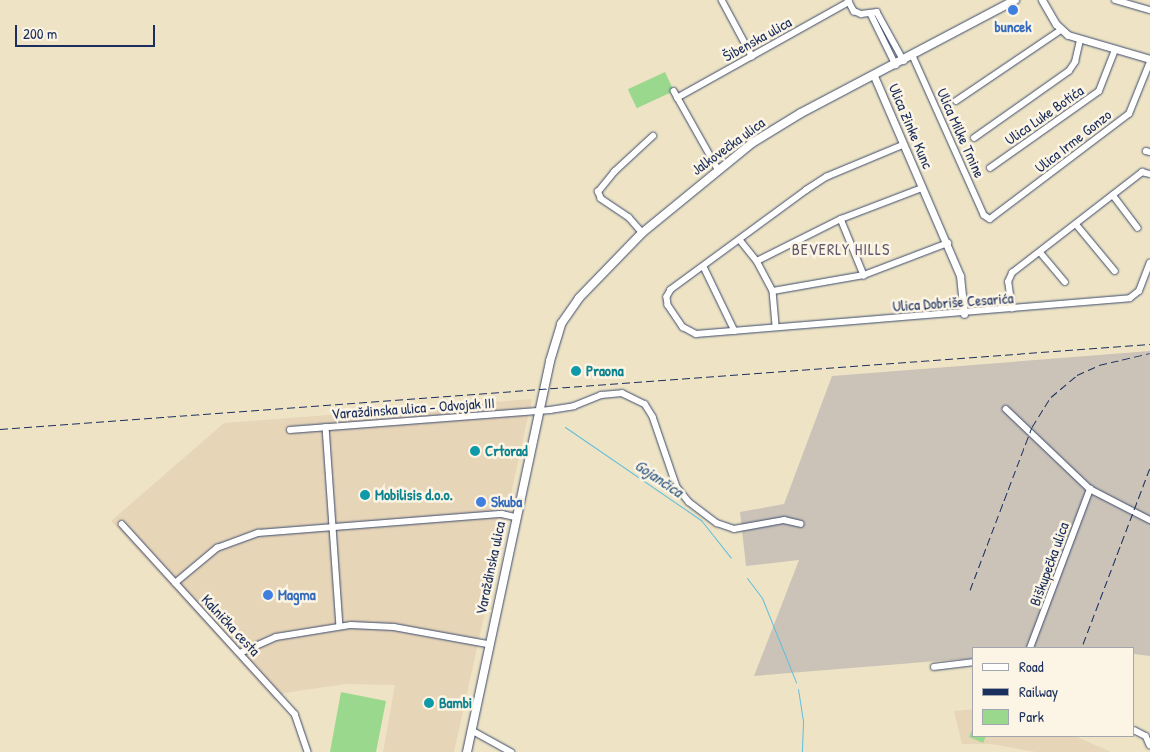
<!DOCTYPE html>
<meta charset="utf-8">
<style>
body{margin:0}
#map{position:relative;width:1150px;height:752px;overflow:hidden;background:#eee4c5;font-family:"Patrick Hand",sans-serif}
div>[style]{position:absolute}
.built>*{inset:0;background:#e7d5b8}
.industrial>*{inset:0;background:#cbc3b8}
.green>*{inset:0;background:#9ad88d;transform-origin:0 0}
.stream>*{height:1px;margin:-0.5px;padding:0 0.5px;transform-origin:0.5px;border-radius:0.5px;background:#5fbedd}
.roads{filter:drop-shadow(0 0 1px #3b4a6d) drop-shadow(0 0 1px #3b4a6d)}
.minor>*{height:5.5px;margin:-2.75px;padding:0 2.75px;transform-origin:2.75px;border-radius:2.75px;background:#fff}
.tertiary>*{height:7px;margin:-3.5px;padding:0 3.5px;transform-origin:3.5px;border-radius:3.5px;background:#fff}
.secondary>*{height:8px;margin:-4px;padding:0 4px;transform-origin:4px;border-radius:4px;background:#fff}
.rail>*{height:1px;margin-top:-0.5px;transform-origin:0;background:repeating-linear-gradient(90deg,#1b2f5e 0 8px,transparent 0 12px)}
.dots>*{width:14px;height:14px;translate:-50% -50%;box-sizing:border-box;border:2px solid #fcf5e5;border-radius:50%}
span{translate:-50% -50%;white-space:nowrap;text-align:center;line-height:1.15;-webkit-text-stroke:5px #fcf5e5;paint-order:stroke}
.shop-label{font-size:15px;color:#366cbe;font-weight:700}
.left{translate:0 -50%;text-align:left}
.street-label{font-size:15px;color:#1b2f5e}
.culture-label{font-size:15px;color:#0d838f;font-weight:700}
.neighbourhood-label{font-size:16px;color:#61586c;letter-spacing:1px}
.water-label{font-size:16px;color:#2f5a84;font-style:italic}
.legend{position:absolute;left:972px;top:647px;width:162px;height:90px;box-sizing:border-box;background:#fcf5e5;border:1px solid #a2a6af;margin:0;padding:6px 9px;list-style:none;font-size:15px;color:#1b2f5e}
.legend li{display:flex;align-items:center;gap:10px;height:25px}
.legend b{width:25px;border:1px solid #a2a6af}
.scale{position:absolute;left:15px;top:25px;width:140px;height:22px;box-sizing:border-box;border:2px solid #1b2f5e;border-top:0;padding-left:6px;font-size:15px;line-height:18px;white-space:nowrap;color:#1b2f5e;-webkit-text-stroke:4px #fcf5e5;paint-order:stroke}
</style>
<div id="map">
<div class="built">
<i style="clip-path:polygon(532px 399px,454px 752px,383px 752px,395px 685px,346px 684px,284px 693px,275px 701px,111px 521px,224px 423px)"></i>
<i style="clip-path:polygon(974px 709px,974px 736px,1075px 736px,1111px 752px,1036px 752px,991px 744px,962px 744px,954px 711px)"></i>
</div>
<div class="industrial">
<i style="clip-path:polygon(1150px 351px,1150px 656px,1134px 654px,1134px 648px,974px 648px,974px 658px,754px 676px,799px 560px,746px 566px,740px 512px,784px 504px,832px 376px)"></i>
</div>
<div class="green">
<i style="left:665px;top:72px;width:21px;height:41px;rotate:65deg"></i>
<i style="clip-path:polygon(341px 692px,386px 701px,376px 752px,330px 752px)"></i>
<i style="clip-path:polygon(974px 725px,974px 736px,986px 736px,983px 743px,969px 737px)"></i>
</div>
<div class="stream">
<i style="left:565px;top:427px;width:165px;rotate:34.4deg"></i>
<i style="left:701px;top:520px;width:48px;rotate:51.7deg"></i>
<i style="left:747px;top:578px;width:25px;rotate:53deg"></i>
<i style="left:762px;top:598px;width:91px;rotate:68deg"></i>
<i style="left:798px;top:689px;width:32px;rotate:81deg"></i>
<i style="left:803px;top:721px;width:31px;rotate:92deg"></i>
</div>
<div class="roads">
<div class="minor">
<i style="left:722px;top:0;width:64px;rotate:61.8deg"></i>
<i style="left:848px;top:0;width:13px;rotate:61deg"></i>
<i style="left:854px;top:11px;width:8px;rotate:23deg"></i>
<i style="left:861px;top:14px;width:16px;rotate:-7deg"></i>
<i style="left:877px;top:12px;width:56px;rotate:61.1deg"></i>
<i style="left:1115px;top:0;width:36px;rotate:16deg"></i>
<i style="left:871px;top:14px;width:57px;rotate:63.9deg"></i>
<i style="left:913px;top:56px;width:174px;rotate:65.9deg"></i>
<i style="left:984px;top:215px;width:7px;rotate:34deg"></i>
<i style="left:990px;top:219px;width:174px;rotate:-37.1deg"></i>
<i style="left:1129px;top:114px;width:56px;rotate:-68deg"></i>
<i style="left:674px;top:91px;width:90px;rotate:60.6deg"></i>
<i style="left:677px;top:98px;width:197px;rotate:-29.2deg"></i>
<i style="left:956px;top:101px;width:127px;rotate:-34.1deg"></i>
<i style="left:974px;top:138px;width:116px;rotate:-35.2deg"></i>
<i style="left:1069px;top:71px;width:11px;rotate:-56deg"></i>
<i style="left:1075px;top:62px;width:23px;rotate:-77deg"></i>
<i style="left:904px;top:145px;width:83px;rotate:157.4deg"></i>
<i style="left:827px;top:177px;width:24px;rotate:147deg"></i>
<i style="left:807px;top:190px;width:169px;rotate:143.7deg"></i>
<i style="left:671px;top:290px;width:8px;rotate:120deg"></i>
<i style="left:667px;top:297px;width:8px;rotate:83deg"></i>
<i style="left:668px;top:305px;width:27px;rotate:56deg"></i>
<i style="left:683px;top:327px;width:15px;rotate:28deg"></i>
<i style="left:696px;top:334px;width:435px;rotate:-4.7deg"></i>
<i style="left:1130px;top:298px;width:11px;rotate:-38deg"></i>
<i style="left:1139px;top:291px;width:30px;rotate:-69deg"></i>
<i style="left:1146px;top:151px;width:4px;rotate:14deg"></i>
<i style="left:990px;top:168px;width:133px;rotate:-35.2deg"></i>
<i style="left:1099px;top:91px;width:44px;rotate:-68.7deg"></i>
<i style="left:1113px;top:195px;width:41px;rotate:52.9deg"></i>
<i style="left:841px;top:219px;width:61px;rotate:67.7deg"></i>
<i style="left:1076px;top:224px;width:61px;rotate:50.3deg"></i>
<i style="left:642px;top:233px;width:20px;rotate:-131deg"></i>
<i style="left:629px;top:218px;width:34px;rotate:-146deg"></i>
<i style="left:601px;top:199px;width:8px;rotate:-113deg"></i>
<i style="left:598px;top:192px;width:26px;rotate:-51deg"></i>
<i style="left:614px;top:172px;width:53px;rotate:-42.7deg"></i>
<i style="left:740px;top:240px;width:27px;rotate:51deg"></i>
<i style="left:757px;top:261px;width:34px;rotate:62deg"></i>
<i style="left:773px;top:291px;width:36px;rotate:85deg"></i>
<i style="left:1040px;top:252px;width:39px;rotate:50deg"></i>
<i style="left:757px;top:261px;width:94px;rotate:-26.6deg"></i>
<i style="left:841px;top:219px;width:87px;rotate:-20.9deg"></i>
<i style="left:704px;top:267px;width:71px;rotate:64.2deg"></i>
<i style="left:773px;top:291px;width:92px;rotate:-10deg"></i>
<i style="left:864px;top:275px;width:90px;rotate:-20.9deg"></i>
<i style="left:1012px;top:309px;width:27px;rotate:-98deg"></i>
<i style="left:1008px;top:282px;width:10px;rotate:-66deg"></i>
<i style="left:1012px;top:273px;width:165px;rotate:-37.8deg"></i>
<i style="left:1142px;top:172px;width:8px;rotate:14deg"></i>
<i style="left:1006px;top:409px;width:116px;rotate:43.6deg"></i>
<i style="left:1090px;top:489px;width:68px;rotate:27.3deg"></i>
<i style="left:326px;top:427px;width:199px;rotate:86deg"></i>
<i style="left:290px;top:430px;width:261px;rotate:-4.4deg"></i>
<i style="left:550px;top:410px;width:24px;rotate:-9deg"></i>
<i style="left:574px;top:406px;width:29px;rotate:-22deg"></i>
<i style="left:601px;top:395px;width:21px;rotate:-5deg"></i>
<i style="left:622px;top:393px;width:25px;rotate:26deg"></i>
<i style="left:645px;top:404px;width:15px;rotate:58deg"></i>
<i style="left:653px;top:417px;width:74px;rotate:71.1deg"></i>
<i style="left:677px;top:487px;width:19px;rotate:51deg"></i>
<i style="left:689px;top:502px;width:35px;rotate:37deg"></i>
<i style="left:717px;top:523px;width:18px;rotate:19deg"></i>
<i style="left:734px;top:529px;width:51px;rotate:-10.2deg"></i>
<i style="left:784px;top:520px;width:17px;rotate:13deg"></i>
<i style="left:122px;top:524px;width:257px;rotate:47.7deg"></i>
<i style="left:295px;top:714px;width:40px;rotate:71.1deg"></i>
<i style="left:175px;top:583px;width:55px;rotate:-39.8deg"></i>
<i style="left:217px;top:548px;width:44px;rotate:-20.1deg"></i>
<i style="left:258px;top:533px;width:245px;rotate:-4.5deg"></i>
<i style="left:502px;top:514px;width:13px;rotate:13deg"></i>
<i style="left:1030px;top:648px;width:170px;rotate:-69.3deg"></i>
<i style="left:240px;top:653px;width:39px;rotate:-24deg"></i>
<i style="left:276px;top:637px;width:76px;rotate:-9.1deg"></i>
<i style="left:351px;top:625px;width:43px;rotate:2.7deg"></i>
<i style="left:394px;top:627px;width:96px;rotate:10.3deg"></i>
<i style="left:934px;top:667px;width:40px;rotate:-7.1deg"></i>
<i style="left:471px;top:730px;width:46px;rotate:28.8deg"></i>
<i style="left:1134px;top:730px;width:13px;rotate:27deg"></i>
<i style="left:1146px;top:736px;width:10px;rotate:66deg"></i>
</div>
<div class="tertiary">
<i style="left:1042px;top:0;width:28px;rotate:60deg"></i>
<i style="left:1056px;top:24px;width:16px;rotate:43deg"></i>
<i style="left:1068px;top:35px;width:85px;rotate:16.3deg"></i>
<i style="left:874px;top:76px;width:218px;rotate:66.7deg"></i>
<i style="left:960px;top:276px;width:38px;rotate:84deg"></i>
</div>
<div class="secondary">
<i style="left:467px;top:752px;width:400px;rotate:-78deg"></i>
<i style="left:550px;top:361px;width:39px;rotate:-73deg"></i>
<i style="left:561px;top:324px;width:32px;rotate:-55deg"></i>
<i style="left:579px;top:298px;width:91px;rotate:-45.9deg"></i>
<i style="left:642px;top:233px;width:142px;rotate:-39.3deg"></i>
<i style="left:752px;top:143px;width:57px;rotate:-31.5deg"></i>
<i style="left:801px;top:113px;width:242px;rotate:-27.8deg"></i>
</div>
</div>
<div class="rail">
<i style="left:0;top:429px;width:1153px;rotate:-4.23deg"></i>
<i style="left:970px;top:590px;width:174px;rotate:-69.2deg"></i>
<i style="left:1032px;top:427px;width:36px;rotate:-58deg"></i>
<i style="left:1051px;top:397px;width:34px;rotate:-40deg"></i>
<i style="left:1077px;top:375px;width:24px;rotate:-24deg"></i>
<i style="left:1099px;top:365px;width:52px;rotate:-13.2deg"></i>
<i style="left:1083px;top:644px;width:188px;rotate:-69.2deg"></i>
</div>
<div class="dots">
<i style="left:1013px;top:10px;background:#3f7fe0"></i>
<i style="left:576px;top:371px;background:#0f9aa8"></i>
<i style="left:475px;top:451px;background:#0f9aa8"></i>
<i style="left:365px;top:495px;background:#0f9aa8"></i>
<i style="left:481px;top:502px;background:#3f7fe0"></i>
<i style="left:268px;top:595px;background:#3f7fe0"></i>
<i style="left:429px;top:703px;background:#0f9aa8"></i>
</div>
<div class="shop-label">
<span style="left:1013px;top:27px">buncek</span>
<span class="left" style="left:491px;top:502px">Skuba</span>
<span class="left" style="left:278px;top:595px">Magma</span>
</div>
<div class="street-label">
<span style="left:757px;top:39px;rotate:-29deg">Šibenska ulica</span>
<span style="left:1044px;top:115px;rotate:-35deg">Ulica Luke Botića</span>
<span style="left:911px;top:126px;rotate:67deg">Ulica Zinke Kunc</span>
<span style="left:961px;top:133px;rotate:66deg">Ulica Milke Tmine</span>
<span style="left:1073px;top:141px;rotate:-38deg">Ulica Irme Gonzo</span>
<span style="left:728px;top:146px;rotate:-36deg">Jalkovečka ulica</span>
<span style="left:953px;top:302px;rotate:-4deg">Ulica Dobriše Cesarića</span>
<span style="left:413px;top:408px;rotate:-4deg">Varaždinska ulica - Odvojak III</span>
<span style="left:1049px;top:564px;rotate:-70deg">Biškupečka ulica</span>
<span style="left:490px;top:568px;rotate:-78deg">Varaždinska ulica</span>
<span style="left:231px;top:625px;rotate:47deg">Kalnička cesta</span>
</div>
<div class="culture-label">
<span class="left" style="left:586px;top:371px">Praona</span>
<span class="left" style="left:485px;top:451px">Crtorad</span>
<span class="left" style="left:375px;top:495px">Mobilisis d.o.o.</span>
<span class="left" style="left:439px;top:703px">Bambi</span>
</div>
<div class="neighbourhood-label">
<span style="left:841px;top:249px">BEVERLY HILLS</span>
</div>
<div class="water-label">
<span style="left:659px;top:478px;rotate:34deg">Gojančica</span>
</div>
<ul class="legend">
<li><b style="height:6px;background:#fff"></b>Road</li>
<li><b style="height:6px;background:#1b2f5e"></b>Railway</li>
<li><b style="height:14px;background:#9ad88d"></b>Park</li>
</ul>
<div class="scale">200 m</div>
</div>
